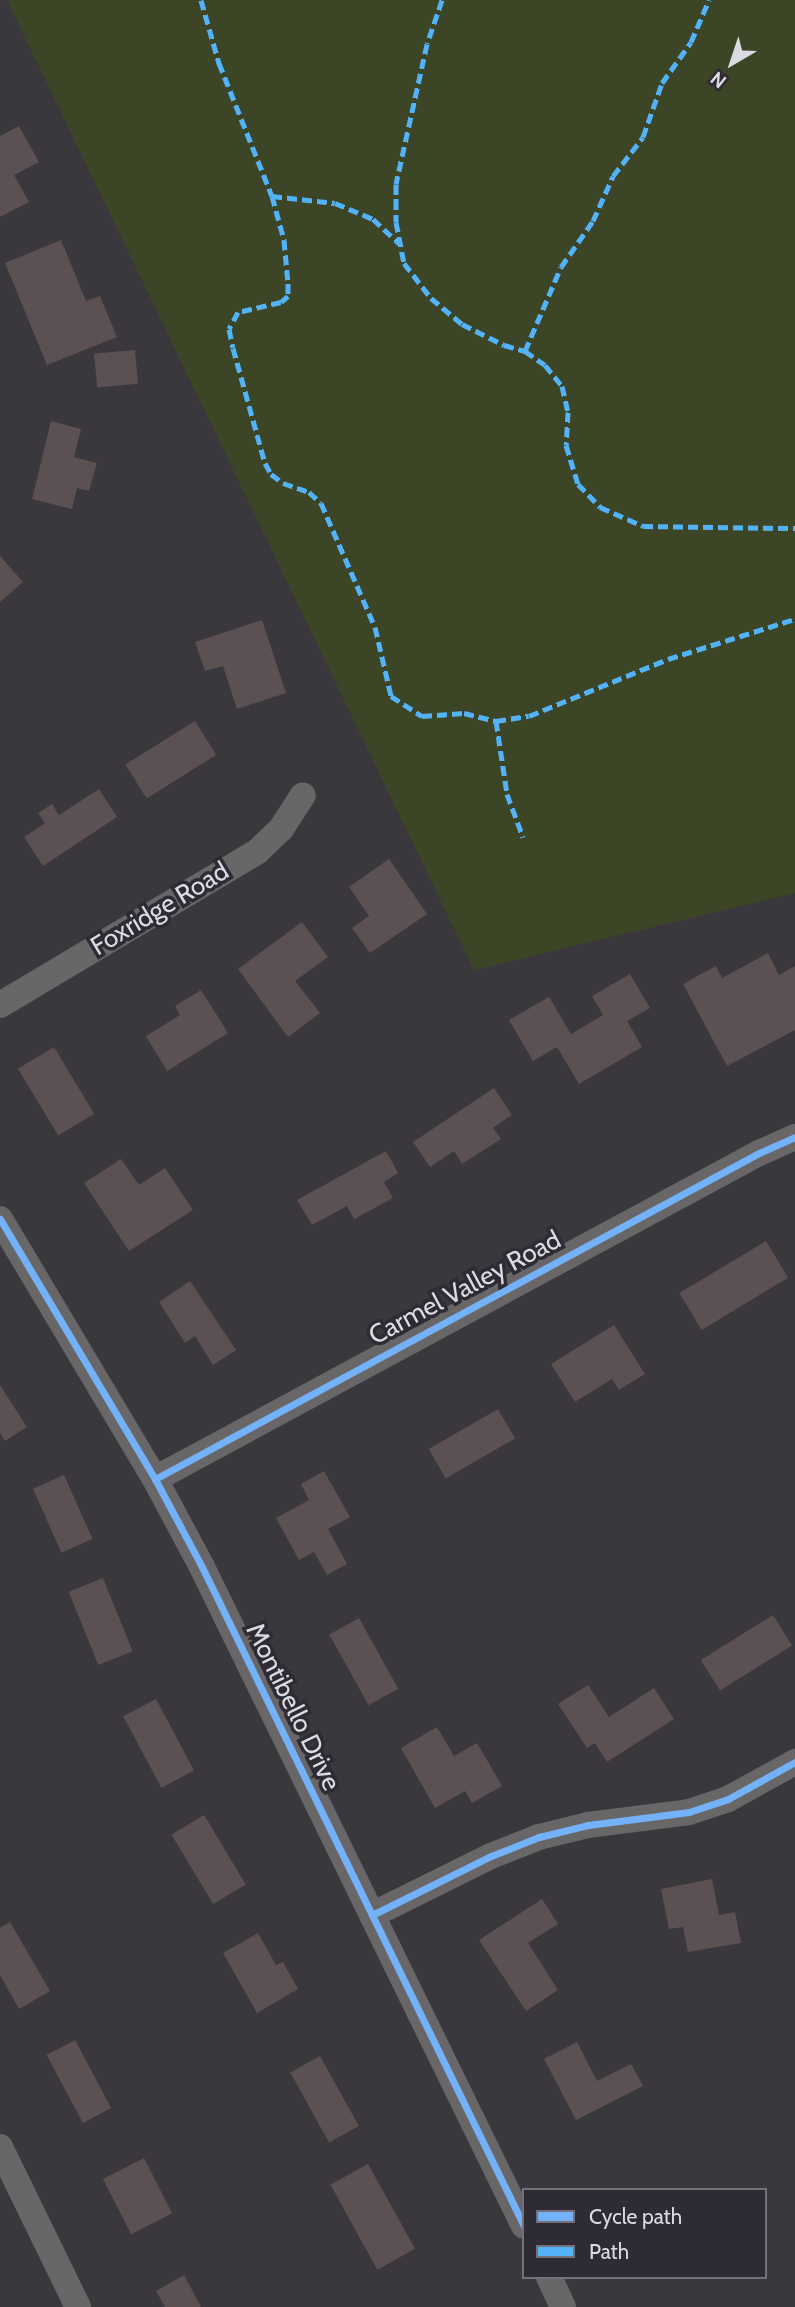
<!DOCTYPE html>
<style>
body{margin:0}
#map{position:relative;width:795px;height:2307px;overflow:hidden;background:#3a383d;font-family:Cabin,sans-serif}
div>[style]{position:absolute}
.green>*{inset:0;background:#3d4527}
.building>*{inset:0;background:#5b5052;transform-origin:0 0}
.minor>*{height:26px;margin:-13px;padding:0 13px;transform-origin:13px;border-radius:13px;background:#686667}
.quiet>*{height:5px;margin-top:-2.5px;transform-origin:0;background:repeating-linear-gradient(90deg,#52b3f8 0 10px,transparent 0 15px)}
.cycleway>*{height:7px;margin:-3.5px;padding:0 3.5px;transform-origin:3.5px;border-radius:3.5px;background:#73b2f8}
span{translate:-50% -50%;white-space:nowrap;text-align:center;line-height:1.15;-webkit-text-stroke:7px #2f2b35;paint-order:stroke}
.street-label{font-size:26px;color:#dddbe2}
.legend{position:absolute;left:522px;top:2188px;width:245px;height:91px;box-sizing:border-box;background:#2f2b35;border:2px solid #75717a;margin:0;padding:9px 12px;list-style:none;font-size:21px;color:#dddbe2}
.legend li{display:flex;align-items:center;gap:14px;height:35px}
.legend b{width:35px;border:2px solid #75717a}
.north{position:absolute;left:697px;top:28px;width:70px;height:70px;-webkit-text-stroke:5px #2f2b35;paint-order:stroke;rotate:219deg;font-size:19px;font-weight:700;line-height:28px;text-align:center;color:#dddbe2}
.north::after{content:'';display:block;margin:auto;width:24px;height:32px;background:#dddbe2;clip-path:polygon(50% 0,100% 100%,50% 72%,0 100%)}
</style>
<div id="map">
<div class="green">
<i style="clip-path:polygon(7px 0,795px 0,795px 893px,474px 970px)"></i>
</div>
<div class="building">
<i style="clip-path:polygon(19px 126px,39px 162px,14px 175px,29px 202px,0 217px,0 136px)"></i>
<i style="clip-path:polygon(61px 240px,86px 301px,100px 296px,117px 337px,47px 365px,5px 263px)"></i>
<i style="left:135px;top:350px;width:34px;height:41px;rotate:85deg"></i>
<i style="clip-path:polygon(51px 421px,81px 429px,74px 457px,97px 463px,89px 491px,77px 488px,72px 509px,32px 499px)"></i>
<i style="clip-path:polygon(0 556px,23px 582px,0 602px)"></i>
<i style="clip-path:polygon(262px 620px,286px 693px,237px 709px,223px 666px,205px 671px,195px 642px)"></i>
<i style="left:195px;top:721px;width:40px;height:82px;rotate:58deg"></i>
<i style="clip-path:polygon(99px 789px,117px 817px,43px 866px,24px 837px,45px 823px,38px 813px,52px 804px,59px 815px)"></i>
<i style="clip-path:polygon(389px 859px,427px 914px,370px 953px,352px 928px,369px 916px,349px 887px)"></i>
<i style="clip-path:polygon(302px 922px,328px 957px,295px 981px,320px 1013px,288px 1037px,238px 969px)"></i>
<i style="clip-path:polygon(768px 953px,779px 975px,795px 966px,795px 1030px,727px 1066px,683px 984px,716px 966px,722px 978px)"></i>
<i style="clip-path:polygon(630px 974px,650px 1008px,627px 1021px,642px 1047px,579px 1084px,557px 1047px,533px 1061px,509px 1020px,549px 997px,571px 1034px,603px 1015px,592px 996px)"></i>
<i style="clip-path:polygon(201px 990px,228px 1033px,167px 1071px,146px 1036px,180px 1015px,175px 1006px)"></i>
<i style="left:54px;top:1047px;width:78px;height:42px;rotate:59deg"></i>
<i style="clip-path:polygon(494px 1088px,512px 1115px,493px 1128px,501px 1139px,462px 1164px,454px 1151px,430px 1167px,413px 1142px)"></i>
<i style="clip-path:polygon(386px 1151px,398px 1173px,384px 1182px,393px 1198px,354px 1219px,347px 1206px,312px 1225px,297px 1200px)"></i>
<i style="clip-path:polygon(121px 1159px,139px 1185px,165px 1168px,193px 1210px,129px 1251px,84px 1183px)"></i>
<i style="left:766px;top:1241px;width:43px;height:101px;rotate:59deg"></i>
<i style="clip-path:polygon(190px 1281px,236px 1350px,213px 1365px,195px 1336px,185px 1343px,159px 1302px)"></i>
<i style="clip-path:polygon(614px 1325px,645px 1374px,619px 1390px,612px 1379px,575px 1402px,551px 1364px)"></i>
<i style="clip-path:polygon(0 1385px,27px 1427px,5px 1441px,0 1433px)"></i>
<i style="left:498px;top:1409px;width:34px;height:80px;rotate:60deg"></i>
<i style="clip-path:polygon(324px 1471px,350px 1517px,328px 1529px,347px 1564px,327px 1575px,314px 1552px,299px 1560px,276px 1518px,309px 1500px,301px 1484px)"></i>
<i style="left:64px;top:1475px;width:70px;height:34px;rotate:66deg"></i>
<i style="left:103px;top:1578px;width:79px;height:37px;rotate:68deg"></i>
<i style="left:773px;top:1615px;width:36px;height:85px;rotate:58deg"></i>
<i style="left:359px;top:1618px;width:81px;height:34px;rotate:61deg"></i>
<i style="clip-path:polygon(588px 1685px,609px 1717px,654px 1688px,674px 1719px,607px 1762px,595px 1743px,587px 1748px,558px 1704px)"></i>
<i style="left:156px;top:1699px;width:81px;height:37px;rotate:62deg"></i>
<i style="clip-path:polygon(437px 1727px,454px 1756px,477px 1743px,502px 1786px,472px 1803px,465px 1791px,435px 1808px,401px 1748px)"></i>
<i style="left:204px;top:1815px;width:81px;height:38px;rotate:59deg"></i>
<i style="clip-path:polygon(712px 1879px,719px 1915px,735px 1912px,741px 1943px,688px 1952px,683px 1927px,669px 1929px,661px 1889px)"></i>
<i style="clip-path:polygon(542px 1899px,558px 1924px,528px 1943px,558px 1990px,526px 2011px,479px 1940px)"></i>
<i style="clip-path:polygon(10px 1922px,50px 1991px,19px 2009px,0 1975px,0 1928px)"></i>
<i style="clip-path:polygon(258px 1933px,276px 1965px,283px 1962px,298px 1989px,257px 2013px,223px 1953px)"></i>
<i style="left:75px;top:2040px;width:77px;height:32px;rotate:62deg"></i>
<i style="clip-path:polygon(577px 2042px,597px 2081px,631px 2064px,643px 2086px,576px 2120px,544px 2059px)"></i>
<i style="left:320px;top:2056px;width:80px;height:34px;rotate:61deg"></i>
<i style="left:144px;top:2158px;width:62px;height:46px;rotate:63deg"></i>
<i style="left:368px;top:2164px;width:97px;height:43px;rotate:61deg"></i>
<i style="clip-path:polygon(184px 2275px,201px 2307px,165px 2307px,156px 2291px)"></i>
</div>
<div class="minor">
<i style="left:0;top:1005px;width:300px;rotate:-30.8deg"></i>
<i style="left:258px;top:851px;width:32px;rotate:-44deg"></i>
<i style="left:281px;top:829px;width:40px;rotate:-57.1deg"></i>
<i style="left:0;top:1219px;width:303px;rotate:59.2deg"></i>
<i style="left:155px;top:1479px;width:100px;rotate:61.9deg"></i>
<i style="left:202px;top:1567px;width:733px;rotate:63.96deg"></i>
<i style="left:155px;top:1479px;width:686px;rotate:-28.36deg"></i>
<i style="left:759px;top:1153px;width:39px;rotate:-24deg"></i>
<i style="left:372px;top:1915px;width:133px;rotate:-26.4deg"></i>
<i style="left:491px;top:1856px;width:52px;rotate:-21.6deg"></i>
<i style="left:539px;top:1837px;width:50px;rotate:-13.8deg"></i>
<i style="left:588px;top:1825px;width:102px;rotate:-7.3deg"></i>
<i style="left:689px;top:1812px;width:41px;rotate:-18.4deg"></i>
<i style="left:728px;top:1799px;width:77px;rotate:-28.9deg"></i>
<i style="left:0;top:2147px;width:178px;rotate:64deg"></i>
<i style="left:549px;top:2277px;width:33px;rotate:65deg"></i>
</div>
<div class="quiet">
<i style="left:201px;top:0;width:66px;rotate:74.1deg"></i>
<i style="left:219px;top:63px;width:143px;rotate:68.3deg"></i>
<i style="left:272px;top:196px;width:46px;rotate:74.7deg"></i>
<i style="left:284px;top:240px;width:43px;rotate:84.7deg"></i>
<i style="left:288px;top:283px;width:13px;rotate:90deg"></i>
<i style="left:288px;top:296px;width:9px;rotate:139deg"></i>
<i style="left:281px;top:302px;width:44px;rotate:166.9deg"></i>
<i style="left:238px;top:312px;width:19px;rotate:118deg"></i>
<i style="left:229px;top:329px;width:19px;rotate:78deg"></i>
<i style="left:233px;top:348px;width:119px;rotate:74.5deg"></i>
<i style="left:265px;top:463px;width:13px;rotate:61deg"></i>
<i style="left:271px;top:474px;width:15px;rotate:37deg"></i>
<i style="left:283px;top:483px;width:28px;rotate:19deg"></i>
<i style="left:309px;top:492px;width:16px;rotate:43deg"></i>
<i style="left:321px;top:503px;width:135px;rotate:66.5deg"></i>
<i style="left:375px;top:627px;width:71px;rotate:76.9deg"></i>
<i style="left:391px;top:696px;width:37px;rotate:33deg"></i>
<i style="left:422px;top:716px;width:42px;rotate:-4.1deg"></i>
<i style="left:464px;top:713px;width:33px;rotate:14deg"></i>
<i style="left:496px;top:721px;width:33px;rotate:-9deg"></i>
<i style="left:529px;top:716px;width:150px;rotate:-22.3deg"></i>
<i style="left:668px;top:659px;width:133px;rotate:-17.5deg"></i>
<i style="left:442px;top:0;width:46px;rotate:108.8deg"></i>
<i style="left:427px;top:44px;width:143px;rotate:102.5deg"></i>
<i style="left:396px;top:184px;width:38px;rotate:90deg"></i>
<i style="left:396px;top:222px;width:42px;rotate:79deg"></i>
<i style="left:404px;top:263px;width:44px;rotate:52.4deg"></i>
<i style="left:431px;top:298px;width:40px;rotate:40deg"></i>
<i style="left:462px;top:324px;width:47px;rotate:26.6deg"></i>
<i style="left:504px;top:345px;width:22px;rotate:16deg"></i>
<i style="left:525px;top:351px;width:24px;rotate:35deg"></i>
<i style="left:545px;top:365px;width:27px;rotate:51deg"></i>
<i style="left:562px;top:386px;width:27px;rotate:77deg"></i>
<i style="left:568px;top:412px;width:33px;rotate:93deg"></i>
<i style="left:566px;top:445px;width:41px;rotate:72.9deg"></i>
<i style="left:578px;top:484px;width:32px;rotate:46deg"></i>
<i style="left:600px;top:507px;width:47px;rotate:23.8deg"></i>
<i style="left:643px;top:526px;width:152px;rotate:0.8deg"></i>
<i style="left:272px;top:196px;width:63px;rotate:6.3deg"></i>
<i style="left:335px;top:203px;width:41px;rotate:22.8deg"></i>
<i style="left:373px;top:219px;width:37px;rotate:43deg"></i>
<i style="left:525px;top:351px;width:91px;rotate:-66.8deg"></i>
<i style="left:561px;top:267px;width:56px;rotate:-55.2deg"></i>
<i style="left:593px;top:221px;width:49px;rotate:-66deg"></i>
<i style="left:613px;top:176px;width:49px;rotate:-52.4deg"></i>
<i style="left:643px;top:137px;width:57px;rotate:-70.6deg"></i>
<i style="left:662px;top:83px;width:50px;rotate:-54.7deg"></i>
<i style="left:691px;top:42px;width:46px;rotate:-66.8deg"></i>
<i style="left:496px;top:721px;width:74px;rotate:81.4deg"></i>
<i style="left:507px;top:794px;width:46px;rotate:69.6deg"></i>
</div>
<div class="cycleway">
<i style="left:0;top:1219px;width:303px;rotate:59.2deg"></i>
<i style="left:155px;top:1479px;width:100px;rotate:61.9deg"></i>
<i style="left:202px;top:1567px;width:733px;rotate:63.96deg"></i>
<i style="left:155px;top:1479px;width:686px;rotate:-28.36deg"></i>
<i style="left:759px;top:1153px;width:39px;rotate:-24deg"></i>
<i style="left:372px;top:1915px;width:133px;rotate:-26.4deg"></i>
<i style="left:491px;top:1856px;width:52px;rotate:-21.6deg"></i>
<i style="left:539px;top:1837px;width:50px;rotate:-13.8deg"></i>
<i style="left:588px;top:1825px;width:102px;rotate:-7.3deg"></i>
<i style="left:689px;top:1812px;width:41px;rotate:-18.4deg"></i>
<i style="left:728px;top:1799px;width:77px;rotate:-28.9deg"></i>
</div>
<div class="street-label">
<span style="left:160px;top:909px;rotate:-31deg">Foxridge Road</span>
<span style="left:465px;top:1288px;rotate:-28deg">Carmel Valley Road</span>
<span style="left:293px;top:1707px;rotate:64deg">Montibello Drive</span>
</div>
<ul class="legend">
<li><b style="height:9px;background:#73b2f8"></b>Cycle path</li>
<li><b style="height:9px;background:#52b3f8"></b>Path</li>
</ul>
<div class="north">N</div>
</div>
